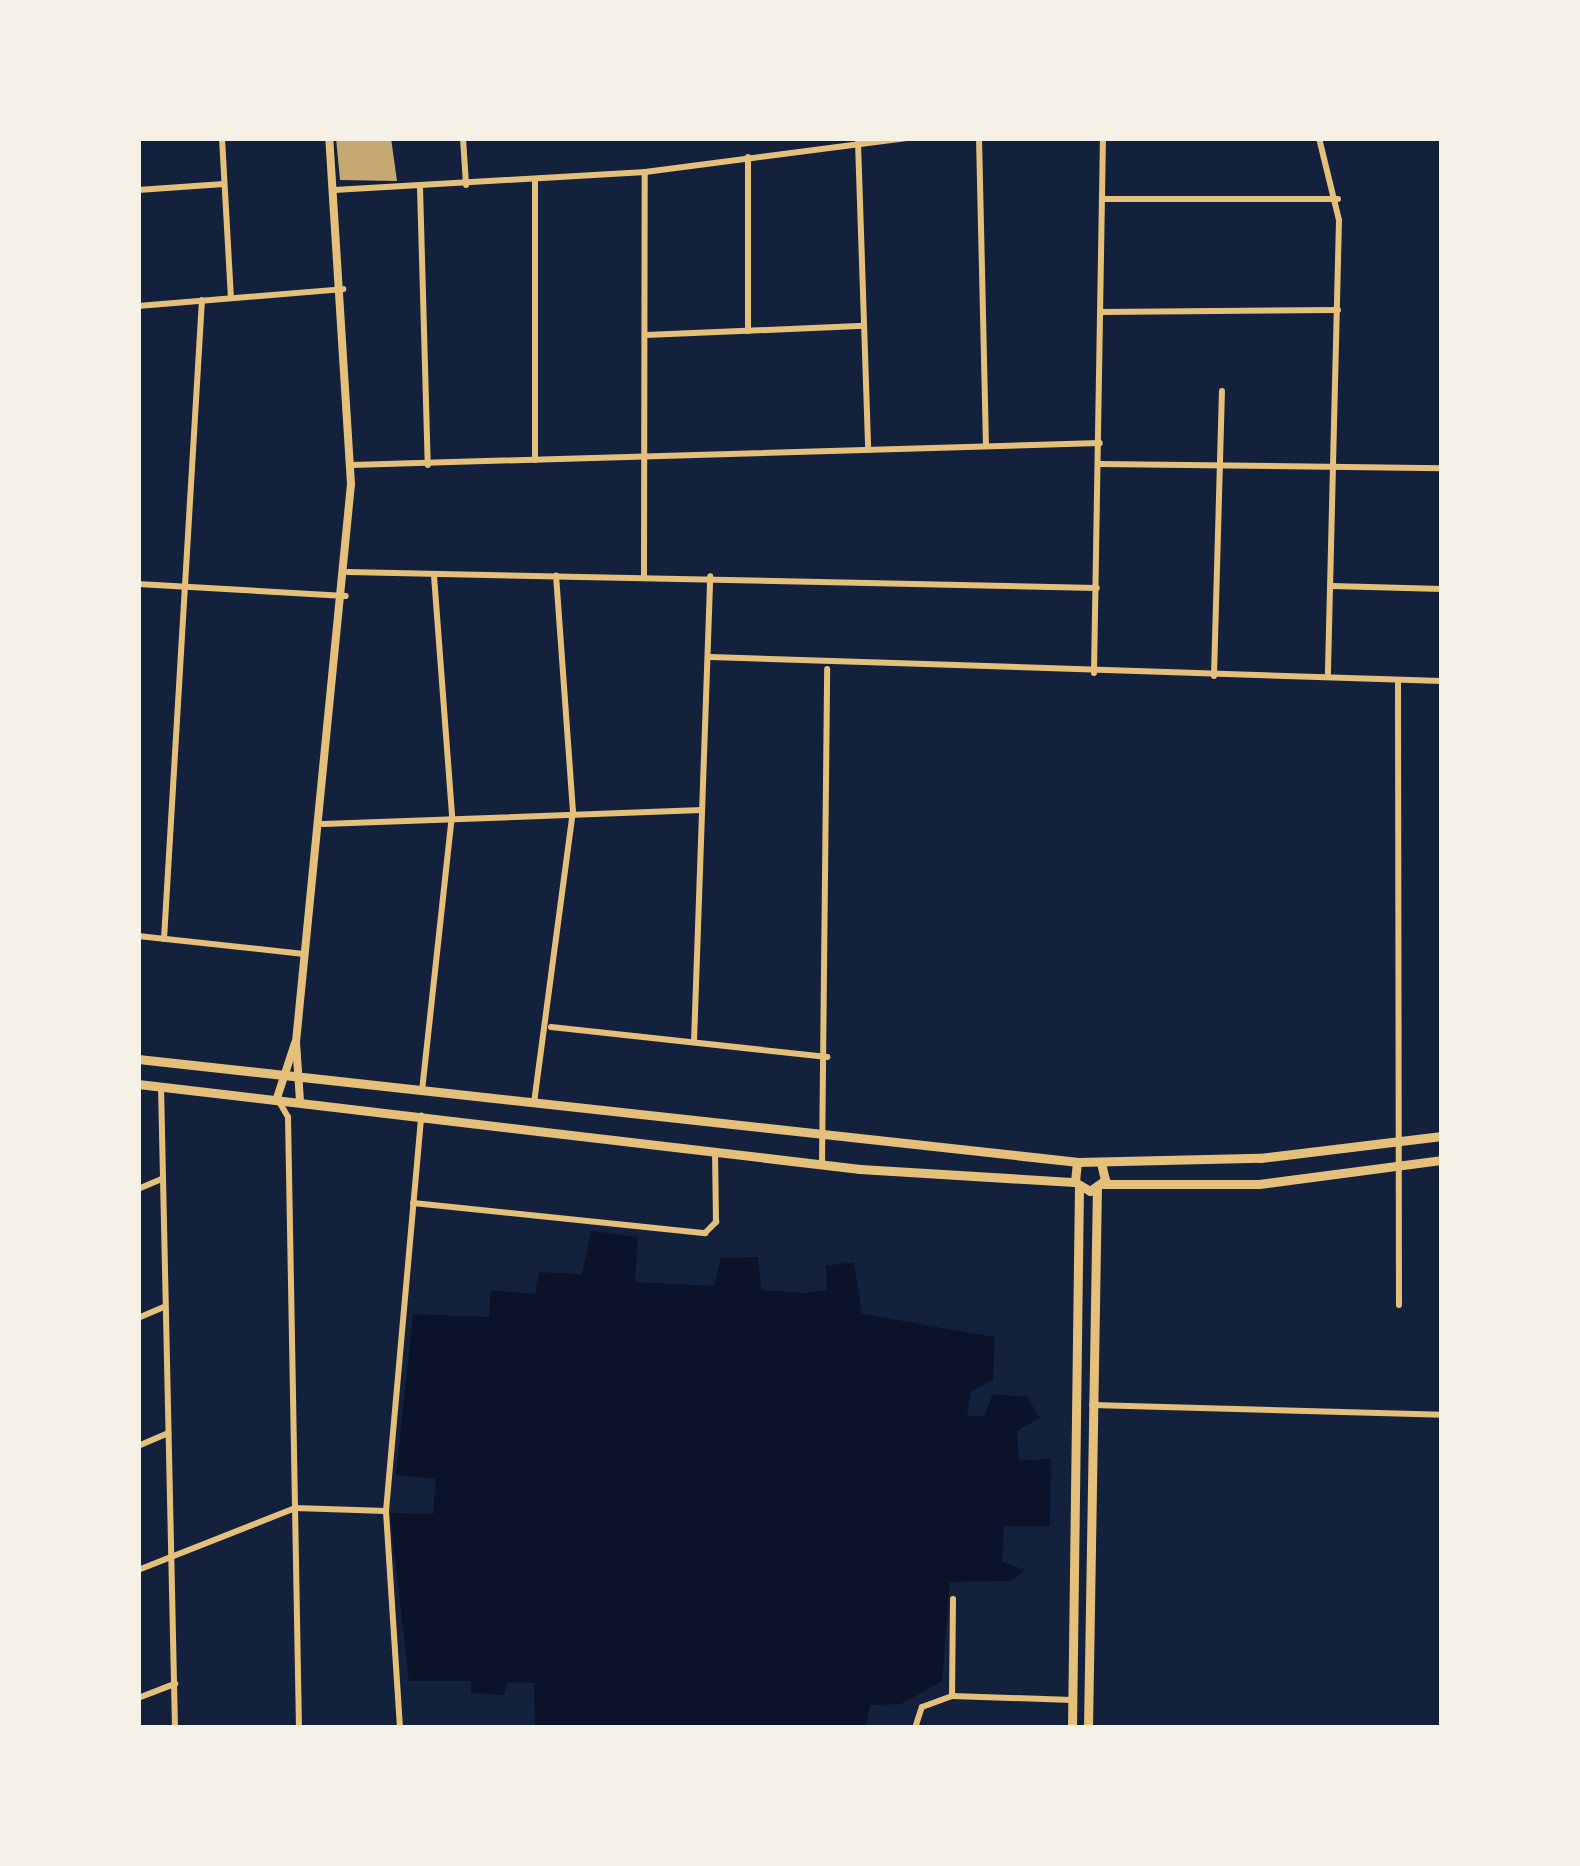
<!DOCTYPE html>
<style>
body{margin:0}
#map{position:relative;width:1580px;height:1866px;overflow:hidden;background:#14213d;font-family:Manrope,sans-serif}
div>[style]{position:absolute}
.water>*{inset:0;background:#0b132b}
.building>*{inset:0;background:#c6a872}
.minor>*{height:6px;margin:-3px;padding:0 3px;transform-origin:3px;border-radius:3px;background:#e5c07b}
.tertiary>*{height:8px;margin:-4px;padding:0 4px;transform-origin:4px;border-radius:4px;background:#e5c07b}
.secondary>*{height:9px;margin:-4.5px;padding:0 4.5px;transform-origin:4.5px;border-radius:4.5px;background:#e5c07b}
span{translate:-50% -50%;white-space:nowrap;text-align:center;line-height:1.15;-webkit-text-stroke:12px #f6f1e7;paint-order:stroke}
.frame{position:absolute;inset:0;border:141px solid #f6f1e7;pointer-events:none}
</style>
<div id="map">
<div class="water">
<i style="clip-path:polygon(591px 1231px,638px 1237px,635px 1282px,714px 1286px,721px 1258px,758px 1257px,761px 1290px,802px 1293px,827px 1290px,826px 1266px,854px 1262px,862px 1314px,995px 1337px,993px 1380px,971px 1391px,967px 1416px,984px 1416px,993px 1394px,1027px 1397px,1040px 1418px,1017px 1431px,1019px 1460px,1051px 1459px,1050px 1526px,1004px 1526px,1002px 1562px,1025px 1570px,1011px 1581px,950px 1582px,942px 1681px,901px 1704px,870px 1705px,866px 1728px,535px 1728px,534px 1683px,508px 1682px,504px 1695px,471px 1693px,471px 1681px,409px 1681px,390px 1513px,433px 1514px,436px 1479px,396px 1475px,413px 1314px,489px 1317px,491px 1290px,535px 1294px,539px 1272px,582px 1274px)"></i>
</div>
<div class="building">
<i style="clip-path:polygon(336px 138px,391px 138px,397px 181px,340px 180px)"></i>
</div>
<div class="minor">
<i style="left:222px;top:138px;width:160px;rotate:86.8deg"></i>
<i style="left:463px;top:138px;width:47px;rotate:86.3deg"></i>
<i style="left:979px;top:138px;width:308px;rotate:88.7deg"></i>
<i style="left:1319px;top:138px;width:84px;rotate:76.3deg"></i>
<i style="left:1339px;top:220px;width:457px;rotate:91.4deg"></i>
<i style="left:858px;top:142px;width:308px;rotate:88.1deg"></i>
<i style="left:535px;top:182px;width:278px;rotate:90deg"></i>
<i style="left:420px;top:187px;width:278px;rotate:88.4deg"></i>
<i style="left:138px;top:190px;width:86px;rotate:-4deg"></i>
<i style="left:334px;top:190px;width:312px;rotate:-3.3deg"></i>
<i style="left:645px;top:172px;width:264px;rotate:-7.4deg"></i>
<i style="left:1102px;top:199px;width:236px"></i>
<i style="left:138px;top:306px;width:206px;rotate:-4.7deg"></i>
<i style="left:1102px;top:312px;width:236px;rotate:-0.5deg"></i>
<i style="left:748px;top:331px;width:174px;rotate:-90deg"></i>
<i style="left:646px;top:335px;width:218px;rotate:-2.4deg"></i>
<i style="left:1100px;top:464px;width:342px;rotate:0.7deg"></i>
<i style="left:352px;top:465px;width:748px;rotate:-1.68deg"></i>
<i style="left:348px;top:572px;width:749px;rotate:1.22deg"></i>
<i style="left:644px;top:575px;width:403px;rotate:-89.9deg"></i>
<i style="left:138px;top:584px;width:208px;rotate:3.3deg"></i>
<i style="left:1332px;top:586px;width:110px;rotate:1.6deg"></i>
<i style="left:710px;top:657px;width:732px;rotate:1.88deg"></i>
<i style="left:1094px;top:673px;width:535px;rotate:-89.04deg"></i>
<i style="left:1214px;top:676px;width:285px;rotate:-88.4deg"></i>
<i style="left:1398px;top:680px;width:625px;rotate:89.91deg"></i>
<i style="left:323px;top:824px;width:379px;rotate:-2.1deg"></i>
<i style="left:138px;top:936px;width:167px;rotate:6.2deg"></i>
<i style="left:164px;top:939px;width:640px;rotate:-86.6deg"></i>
<i style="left:551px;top:1027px;width:278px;rotate:6.2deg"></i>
<i style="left:694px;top:1042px;width:466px;rotate:-88deg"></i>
<i style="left:161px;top:1086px;width:642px;rotate:88.75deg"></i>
<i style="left:422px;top:1091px;width:278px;rotate:-83.8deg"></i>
<i style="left:452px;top:815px;width:241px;rotate:-94.3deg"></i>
<i style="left:277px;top:1098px;width:22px;rotate:60deg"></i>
<i style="left:288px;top:1117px;width:611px;rotate:88.97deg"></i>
<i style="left:534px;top:1103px;width:294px;rotate:-82.4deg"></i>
<i style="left:573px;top:812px;width:237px;rotate:-94.1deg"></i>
<i style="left:822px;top:1163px;width:494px;rotate:-89.4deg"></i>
<i style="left:138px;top:1189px;width:25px;rotate:-23deg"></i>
<i style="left:413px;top:1203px;width:294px;rotate:5.9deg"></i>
<i style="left:705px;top:1233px;width:16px;rotate:-45deg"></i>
<i style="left:716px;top:1222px;width:71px;rotate:-90.8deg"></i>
<i style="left:138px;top:1318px;width:28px;rotate:-23deg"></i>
<i style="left:1092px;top:1405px;width:350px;rotate:1.6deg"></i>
<i style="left:138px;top:1446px;width:33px;rotate:-23deg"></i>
<i style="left:138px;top:1570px;width:169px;rotate:-21.5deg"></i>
<i style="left:295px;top:1508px;width:91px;rotate:1.9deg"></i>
<i style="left:952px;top:1696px;width:97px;rotate:-89.4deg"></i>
<i style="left:138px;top:1698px;width:40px;rotate:-21deg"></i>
<i style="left:400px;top:1728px;width:217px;rotate:-93.7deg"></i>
<i style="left:386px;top:1511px;width:397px;rotate:-84.9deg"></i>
<i style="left:915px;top:1728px;width:22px;rotate:-72deg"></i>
<i style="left:922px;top:1707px;width:32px;rotate:-20deg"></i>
<i style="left:952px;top:1696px;width:120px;rotate:1.9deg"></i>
</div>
<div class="tertiary">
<i style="left:277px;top:1098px;width:58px;rotate:-71.9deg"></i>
<i style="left:300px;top:1101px;width:59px;rotate:-93.9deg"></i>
<i style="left:296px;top:1042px;width:561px;rotate:-84.37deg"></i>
<i style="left:351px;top:484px;width:347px;rotate:-93.6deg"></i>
</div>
<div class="secondary">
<i style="left:138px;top:1059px;width:946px;rotate:6.25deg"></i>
<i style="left:1078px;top:1162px;width:182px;rotate:-1.3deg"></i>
<i style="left:1260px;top:1158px;width:183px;rotate:-6.9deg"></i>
<i style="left:138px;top:1084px;width:727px;rotate:6.71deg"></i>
<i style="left:860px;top:1169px;width:215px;rotate:3.5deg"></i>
<i style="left:1077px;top:1162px;width:20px;rotate:96deg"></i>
<i style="left:1075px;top:1182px;width:17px;rotate:31deg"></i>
<i style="left:1090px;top:1191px;width:19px;rotate:-36deg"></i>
<i style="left:1105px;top:1180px;width:18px;rotate:-103deg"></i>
<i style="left:1103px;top:1184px;width:156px"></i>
<i style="left:1259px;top:1184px;width:185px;rotate:-7.5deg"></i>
<i style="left:1072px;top:1728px;width:540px;rotate:-89.26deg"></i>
<i style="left:1088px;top:1728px;width:540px;rotate:-89.05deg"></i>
</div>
<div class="frame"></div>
</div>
